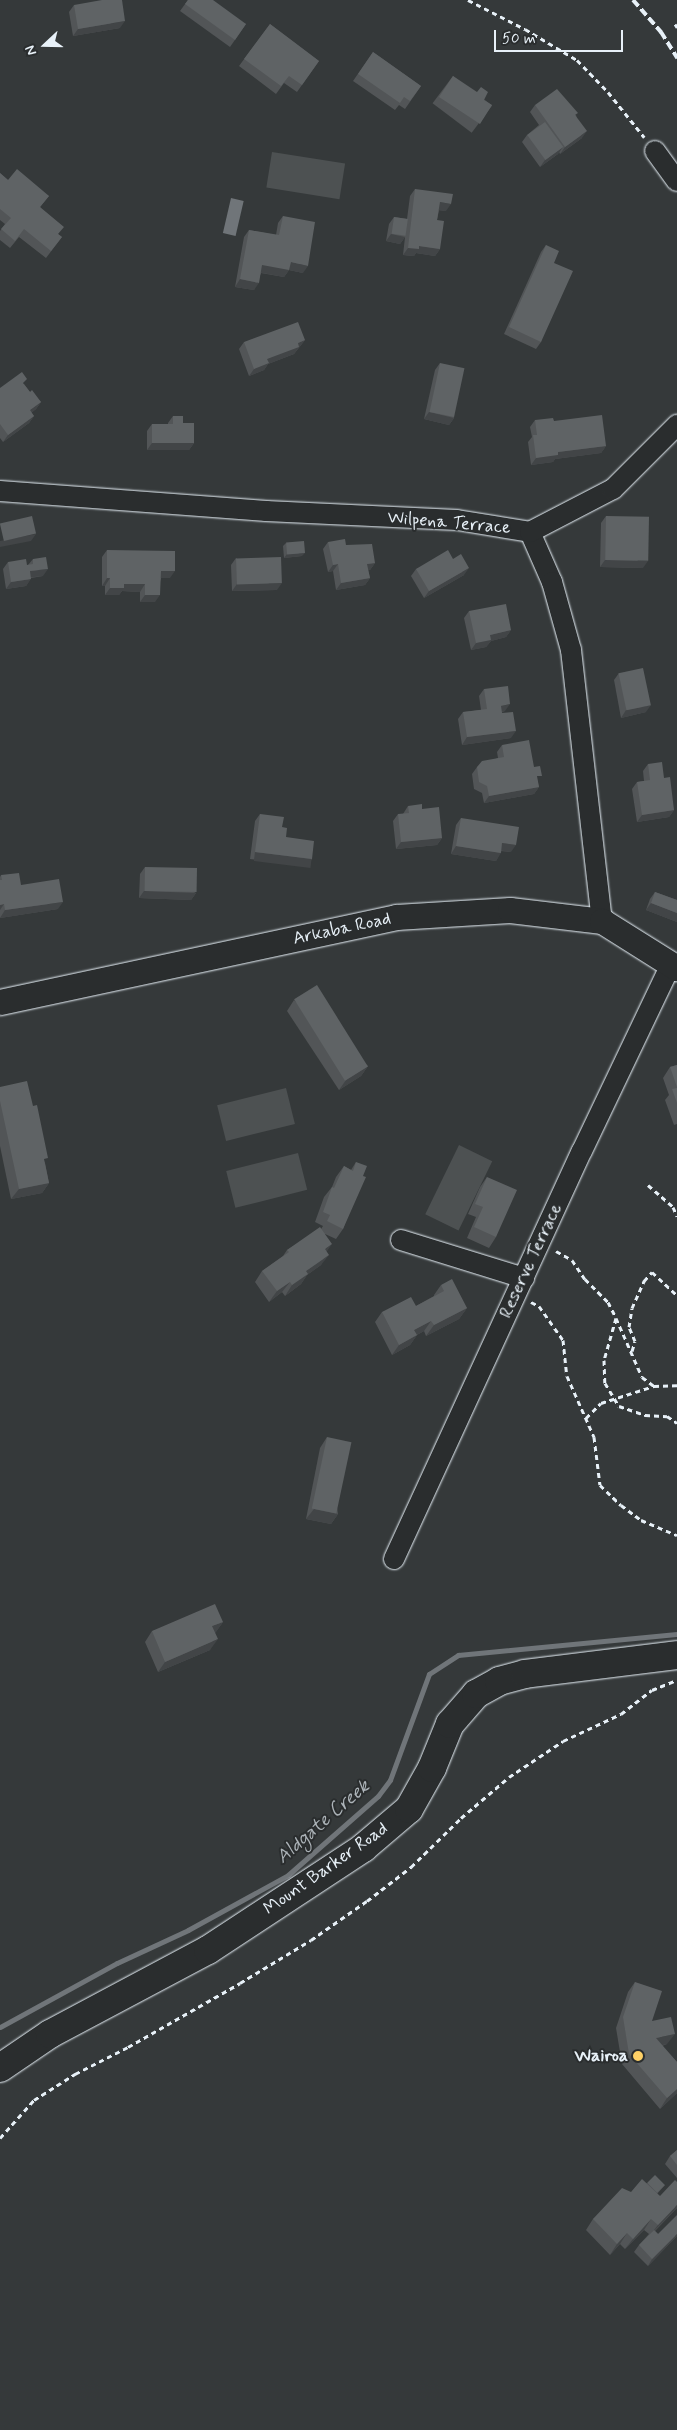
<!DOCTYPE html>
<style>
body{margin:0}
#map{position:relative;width:677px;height:2430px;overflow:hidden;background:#35393a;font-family:Mynerve,sans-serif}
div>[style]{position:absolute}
.green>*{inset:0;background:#4d5152;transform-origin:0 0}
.water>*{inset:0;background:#707579;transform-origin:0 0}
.stream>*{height:5px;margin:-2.5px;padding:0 2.5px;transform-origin:2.5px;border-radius:2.5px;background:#707579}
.path>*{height:3px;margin-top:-1.5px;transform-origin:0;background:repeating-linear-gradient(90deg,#e8f1f8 0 5px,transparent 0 9px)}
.roads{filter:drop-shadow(0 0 1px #e8f1f8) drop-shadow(0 0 1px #e8f1f8)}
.minor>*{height:20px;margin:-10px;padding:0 10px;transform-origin:10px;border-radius:10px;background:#2a2d2e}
.tertiary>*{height:25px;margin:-12.5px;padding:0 12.5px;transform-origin:12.5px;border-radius:12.5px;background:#2a2d2e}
.primary>*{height:28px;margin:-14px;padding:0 14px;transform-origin:14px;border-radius:14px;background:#2a2d2e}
.rail>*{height:4px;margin-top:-2px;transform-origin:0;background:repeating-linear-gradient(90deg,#e8f1f8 0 8px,transparent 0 12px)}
.wall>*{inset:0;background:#525557;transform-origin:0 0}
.shaded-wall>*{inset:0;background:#424547;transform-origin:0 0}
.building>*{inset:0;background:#5f6365;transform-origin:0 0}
.dots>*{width:14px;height:14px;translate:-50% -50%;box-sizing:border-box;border:2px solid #2a2d2e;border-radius:50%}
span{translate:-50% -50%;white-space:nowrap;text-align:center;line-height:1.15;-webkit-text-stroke:4px #2a2d2e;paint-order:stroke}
.street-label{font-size:18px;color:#e8f1f8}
.poi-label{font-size:18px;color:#e8f1f8;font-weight:700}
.right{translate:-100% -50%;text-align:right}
.water-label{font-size:19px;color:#acb3b8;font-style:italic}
.north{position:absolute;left:20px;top:20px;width:50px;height:50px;-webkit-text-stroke:4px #2a2d2e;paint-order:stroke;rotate:249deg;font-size:14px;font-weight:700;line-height:20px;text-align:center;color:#e8f1f8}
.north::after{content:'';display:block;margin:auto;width:18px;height:22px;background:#e8f1f8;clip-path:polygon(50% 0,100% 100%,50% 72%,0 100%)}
.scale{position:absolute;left:494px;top:30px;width:129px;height:22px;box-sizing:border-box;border:2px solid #e8f1f8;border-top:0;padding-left:6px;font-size:15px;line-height:18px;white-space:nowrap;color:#e8f1f8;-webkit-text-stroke:4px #2a2d2e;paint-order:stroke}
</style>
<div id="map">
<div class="green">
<i style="left:272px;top:152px;width:74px;height:36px;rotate:9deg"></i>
<i style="left:286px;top:1088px;width:37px;height:71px;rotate:76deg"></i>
<i style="left:459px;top:1145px;width:37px;height:77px;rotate:26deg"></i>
<i style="left:298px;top:1153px;width:38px;height:74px;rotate:76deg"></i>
</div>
<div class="water">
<i style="left:231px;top:198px;width:13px;height:36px;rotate:13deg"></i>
</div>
<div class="stream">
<i style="left:0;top:2027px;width:133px;rotate:-28.7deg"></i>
<i style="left:117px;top:1963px;width:78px;rotate:-24.9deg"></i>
<i style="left:188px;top:1930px;width:114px;rotate:-28.8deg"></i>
<i style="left:288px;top:1875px;width:120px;rotate:-41.3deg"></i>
<i style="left:378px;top:1796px;width:20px;rotate:-53deg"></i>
<i style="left:390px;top:1780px;width:113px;rotate:-69.8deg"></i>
<i style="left:429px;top:1674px;width:35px;rotate:-33deg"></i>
<i style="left:458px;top:1655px;width:220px;rotate:-5.5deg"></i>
</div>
<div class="path">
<i style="left:468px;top:0;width:64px;rotate:27deg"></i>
<i style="left:525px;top:29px;width:61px;rotate:30.8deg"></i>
<i style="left:577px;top:60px;width:45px;rotate:45.9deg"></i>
<i style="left:608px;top:92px;width:58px;rotate:51.3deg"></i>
<i style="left:675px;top:24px;width:4px;rotate:56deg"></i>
<i style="left:648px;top:1185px;width:33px;rotate:41deg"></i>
<i style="left:673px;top:1207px;width:10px;rotate:66deg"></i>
<i style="left:556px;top:1251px;width:18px;rotate:29deg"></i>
<i style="left:572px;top:1260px;width:23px;rotate:56deg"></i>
<i style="left:585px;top:1279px;width:33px;rotate:45deg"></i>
<i style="left:608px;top:1302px;width:18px;rotate:63deg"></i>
<i style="left:616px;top:1318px;width:44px;rotate:105.9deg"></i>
<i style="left:604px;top:1360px;width:23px;rotate:88deg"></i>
<i style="left:605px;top:1383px;width:27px;rotate:59deg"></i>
<i style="left:619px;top:1406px;width:28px;rotate:19deg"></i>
<i style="left:645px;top:1415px;width:22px;rotate:3deg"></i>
<i style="left:667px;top:1416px;width:12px;rotate:35deg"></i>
<i style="left:531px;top:1302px;width:9px;rotate:27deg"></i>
<i style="left:539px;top:1306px;width:42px;rotate:54.8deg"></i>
<i style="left:563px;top:1340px;width:36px;rotate:84deg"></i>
<i style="left:567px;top:1376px;width:67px;rotate:66.1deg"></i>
<i style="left:594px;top:1437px;width:48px;rotate:82.9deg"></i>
<i style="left:600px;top:1485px;width:29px;rotate:44deg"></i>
<i style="left:621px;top:1505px;width:25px;rotate:37deg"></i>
<i style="left:641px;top:1520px;width:39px;rotate:23deg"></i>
<i style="left:616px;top:1318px;width:64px;rotate:66.2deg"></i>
<i style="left:642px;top:1377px;width:15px;rotate:37deg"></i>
<i style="left:654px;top:1386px;width:23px;rotate:-2deg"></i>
<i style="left:632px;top:1351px;width:10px;rotate:-73deg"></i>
<i style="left:635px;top:1341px;width:15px;rotate:-113deg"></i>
<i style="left:629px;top:1327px;width:19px;rotate:-81deg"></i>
<i style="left:632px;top:1308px;width:30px;rotate:-66deg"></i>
<i style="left:644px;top:1281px;width:12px;rotate:-48deg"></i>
<i style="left:652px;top:1272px;width:34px;rotate:43deg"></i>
<i style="left:586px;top:1418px;width:21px;rotate:-45deg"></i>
<i style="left:601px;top:1403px;width:56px;rotate:-17.8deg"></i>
<i style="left:0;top:2138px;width:51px;rotate:-48.2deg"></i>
<i style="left:34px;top:2100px;width:49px;rotate:-32.4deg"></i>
<i style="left:75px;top:2074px;width:59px;rotate:-27deg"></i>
<i style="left:128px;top:2047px;width:129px;rotate:-29.7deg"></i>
<i style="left:240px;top:1983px;width:83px;rotate:-31.2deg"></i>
<i style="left:311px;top:1940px;width:68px;rotate:-34.9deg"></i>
<i style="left:367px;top:1901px;width:56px;rotate:-37.7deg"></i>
<i style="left:411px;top:1867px;width:70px;rotate:-44.4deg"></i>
<i style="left:461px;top:1818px;width:63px;rotate:-40.5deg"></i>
<i style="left:509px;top:1777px;width:65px;rotate:-33.7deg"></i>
<i style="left:563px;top:1741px;width:64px;rotate:-25deg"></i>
<i style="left:621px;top:1714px;width:39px;rotate:-38deg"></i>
<i style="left:652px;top:1690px;width:27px;rotate:-22deg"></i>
</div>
<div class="roads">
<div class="minor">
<i style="left:655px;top:151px;width:37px;rotate:54deg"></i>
<i style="left:0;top:491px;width:267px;rotate:4.3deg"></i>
<i style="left:266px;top:511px;width:191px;rotate:2.7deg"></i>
<i style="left:457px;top:520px;width:74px;rotate:9.3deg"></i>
<i style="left:530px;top:532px;width:55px;rotate:66.3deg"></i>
<i style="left:552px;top:582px;width:71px;rotate:74.4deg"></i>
<i style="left:571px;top:650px;width:273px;rotate:83.5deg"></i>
<i style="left:530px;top:532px;width:93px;rotate:-27.4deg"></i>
<i style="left:613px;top:489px;width:91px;rotate:-45deg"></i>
<i style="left:401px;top:1240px;width:129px;rotate:17.2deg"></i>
<i style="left:394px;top:1559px;width:449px;rotate:-65.3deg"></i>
<i style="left:582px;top:1151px;width:207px;rotate:-64.5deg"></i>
</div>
<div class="tertiary">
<i style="left:0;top:1002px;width:405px;rotate:-12.1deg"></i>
<i style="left:396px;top:917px;width:114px;rotate:-3.5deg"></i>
<i style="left:510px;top:910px;width:93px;rotate:6.8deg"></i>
<i style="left:602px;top:921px;width:89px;rotate:32.1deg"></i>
</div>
<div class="primary">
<i style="left:0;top:2068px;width:60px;rotate:-34.2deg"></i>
<i style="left:50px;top:2034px;width:179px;rotate:-28deg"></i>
<i style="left:208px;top:1950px;width:186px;rotate:-33.3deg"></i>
<i style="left:363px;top:1848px;width:60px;rotate:-40.3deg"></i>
<i style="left:409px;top:1809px;width:47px;rotate:-60.7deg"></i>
<i style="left:432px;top:1768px;width:48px;rotate:-67.8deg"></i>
<i style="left:450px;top:1724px;width:40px;rotate:-49deg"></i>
<i style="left:476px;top:1694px;width:26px;rotate:-29deg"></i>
<i style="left:499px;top:1681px;width:27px;rotate:-15deg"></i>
<i style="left:525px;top:1674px;width:153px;rotate:-7.1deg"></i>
</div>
</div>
<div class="rail">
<i style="left:633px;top:0;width:43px;rotate:48.8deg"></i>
<i style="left:661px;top:32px;width:31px;rotate:58deg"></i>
</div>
<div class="wall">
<i style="clip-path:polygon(188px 0,246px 24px,230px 47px,180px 11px)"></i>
<i style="clip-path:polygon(74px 5px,120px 28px,73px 36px,69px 12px)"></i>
<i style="clip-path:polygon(270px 24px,319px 61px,297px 92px,284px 83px,276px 94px,239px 66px)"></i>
<i style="clip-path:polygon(373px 52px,421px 86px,405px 109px,399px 105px,395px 110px,353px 81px)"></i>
<i style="left:453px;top:76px;width:49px;height:34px;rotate:37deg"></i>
<i style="clip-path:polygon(535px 105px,576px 115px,582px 138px,560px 154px,559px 152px,558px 154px,540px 167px,522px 142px,527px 135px,539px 125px,530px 112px)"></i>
<i style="clip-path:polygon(0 173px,8px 180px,49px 196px,40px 207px,58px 234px,62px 237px,46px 258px,19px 237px,10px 248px,0 240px,0 231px,5px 224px,0 220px)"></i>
<i style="clip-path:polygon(415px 189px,446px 211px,439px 210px,437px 220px,440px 249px,435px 256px,416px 253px,414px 256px,403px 255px,405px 237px,400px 244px,386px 241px,389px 224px,394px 217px,407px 219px,410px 196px)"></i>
<i style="clip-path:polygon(283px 216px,303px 273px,289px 270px,284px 277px,261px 273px,254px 290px,235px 287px,244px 237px,249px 230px,276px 235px,278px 223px)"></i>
<i style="clip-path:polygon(546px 245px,554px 263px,541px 342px,536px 349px,504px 334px,541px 252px)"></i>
<i style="clip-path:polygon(305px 340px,294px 354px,268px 364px,264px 370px,249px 376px,239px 349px,244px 342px)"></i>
<i style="clip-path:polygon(440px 363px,454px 418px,449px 425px,424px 419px,435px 370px)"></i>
<i style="clip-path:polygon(24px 384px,30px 392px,41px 402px,36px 409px,31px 413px,34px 416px,29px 423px,3px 442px,0 438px,0 388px)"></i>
<i style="clip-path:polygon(173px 416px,183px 423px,194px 443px,189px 450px,147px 450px,147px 431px,152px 424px,168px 424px,168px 423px)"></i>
<i style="clip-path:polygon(535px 420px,554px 421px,606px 446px,601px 453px,555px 459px,553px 462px,531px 465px,528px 442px,532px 437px,530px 427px)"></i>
<i style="clip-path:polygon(606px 516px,643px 568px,600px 567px,601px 523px)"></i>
<i style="clip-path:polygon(328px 542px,346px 545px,375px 563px,370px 570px,368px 570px,370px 578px,365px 585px,336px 590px,333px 571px,328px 572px,323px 549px)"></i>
<i style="clip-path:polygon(286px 543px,302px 556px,284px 558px,283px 546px)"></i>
<i style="clip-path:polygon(107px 550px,170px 578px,161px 578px,155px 602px,140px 602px,140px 592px,122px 591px,119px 595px,105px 595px,105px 586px,102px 586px,102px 557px)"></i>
<i style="clip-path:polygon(236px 558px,277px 590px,232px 591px,231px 565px)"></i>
<i style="clip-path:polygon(33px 559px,43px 576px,31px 578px,26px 586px,6px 589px,3px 569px,8px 562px,27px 565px,28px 565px)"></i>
<i style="clip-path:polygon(453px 559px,464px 575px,424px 598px,411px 576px,416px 569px)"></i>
<i style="clip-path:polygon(469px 611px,511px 630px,506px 637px,491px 641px,486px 647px,471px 650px,464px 618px)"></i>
<i style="clip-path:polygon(619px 673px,646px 712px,621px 718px,614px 680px)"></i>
<i style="clip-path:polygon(484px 689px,505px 711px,502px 712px,511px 738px,462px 745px,458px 719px,463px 712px,481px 710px,479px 696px)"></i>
<i style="clip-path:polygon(502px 745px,534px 767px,539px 787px,534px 794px,484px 803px,482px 793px,474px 789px,472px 774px,477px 767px,498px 758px,497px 752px)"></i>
<i style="clip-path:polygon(648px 764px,664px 778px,674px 810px,669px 817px,637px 822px,632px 789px,637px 782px,644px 781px,643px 771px)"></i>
<i style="clip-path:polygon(408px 806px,442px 838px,437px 845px,396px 849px,393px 821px,398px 814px,403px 814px)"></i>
<i style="clip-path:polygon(260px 814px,286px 837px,312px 859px,307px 866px,250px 859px,255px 821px)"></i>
<i style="clip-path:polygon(461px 818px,511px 852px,501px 851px,496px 861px,451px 854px,456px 825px)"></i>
<i style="clip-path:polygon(145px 867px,196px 893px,191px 900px,139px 898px,140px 874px)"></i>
<i style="clip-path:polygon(1px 875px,21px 885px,58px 909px,0 918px,0 877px)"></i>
<i style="clip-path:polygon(655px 892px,677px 900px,677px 922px,646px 910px,650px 899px)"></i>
<i style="clip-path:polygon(294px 1000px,368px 1066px,361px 1076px,339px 1090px,287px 1011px)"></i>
<i style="clip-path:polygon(677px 1065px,677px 1124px,674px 1125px,665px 1100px,669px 1095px,663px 1078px,670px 1067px)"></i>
<i style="clip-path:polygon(0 1087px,45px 1163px,49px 1183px,42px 1193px,11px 1199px,0 1146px)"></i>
<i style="clip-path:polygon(356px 1162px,363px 1176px,343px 1229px,336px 1239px,325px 1234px,326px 1252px,321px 1265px,307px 1275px,301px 1284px,285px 1296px,282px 1292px,269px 1302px,255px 1282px,262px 1271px,283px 1256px,287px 1250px,321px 1229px,323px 1226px,315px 1222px,324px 1197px,332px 1187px,336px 1177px,344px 1166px,351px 1170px)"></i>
<i style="clip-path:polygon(487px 1177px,496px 1237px,489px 1248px,467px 1238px,476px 1217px,468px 1214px,480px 1187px)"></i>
<i style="clip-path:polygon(441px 1285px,467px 1308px,459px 1319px,426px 1336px,424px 1331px,417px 1335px,410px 1345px,392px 1355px,375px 1322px,382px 1312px,416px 1306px,434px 1296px,434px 1295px)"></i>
<i style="clip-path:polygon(327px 1437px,338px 1514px,331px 1524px,306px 1519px,320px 1448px)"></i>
<i style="clip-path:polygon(223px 1622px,215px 1633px,210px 1650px,158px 1672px,145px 1642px,152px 1631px)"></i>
<i style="clip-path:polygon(635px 1982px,652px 2021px,667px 2044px,662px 2046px,677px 2062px,677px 2093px,660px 2109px,622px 2064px,616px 2028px,628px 1992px)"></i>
<i style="clip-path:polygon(677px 2150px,677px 2178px,665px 2164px,670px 2156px)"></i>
<i style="clip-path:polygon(647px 2183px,665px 2185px,657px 2194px,677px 2208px,655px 2231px,658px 2234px,677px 2236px,648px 2266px,634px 2252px,639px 2245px,649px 2234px,644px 2230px,625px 2249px,620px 2244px,610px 2255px,586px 2230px,593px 2219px)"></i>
</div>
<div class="shaded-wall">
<i style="clip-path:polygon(125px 21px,120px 28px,73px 36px,78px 29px)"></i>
<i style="clip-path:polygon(587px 131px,582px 138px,560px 154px,565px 147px)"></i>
<i style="clip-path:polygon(563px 147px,558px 154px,540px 167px,545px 160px)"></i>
<i style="clip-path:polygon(440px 202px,451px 204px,446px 211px,435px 210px)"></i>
<i style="clip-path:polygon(391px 234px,405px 237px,400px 244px,386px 241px)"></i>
<i style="clip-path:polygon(419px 246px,440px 249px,435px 256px,416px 253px,414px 256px,403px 255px,408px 248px)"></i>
<i style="clip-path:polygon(291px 262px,308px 266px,303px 273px,289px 270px,284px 277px,257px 272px,262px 265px)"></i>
<i style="clip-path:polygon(240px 279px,259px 283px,254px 290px,235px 287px)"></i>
<i style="clip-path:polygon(305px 340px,294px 354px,268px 364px,264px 370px,249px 376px,254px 369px,267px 359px,298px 343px)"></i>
<i style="clip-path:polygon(41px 402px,36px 409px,25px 418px,30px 410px)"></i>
<i style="clip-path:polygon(429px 412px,454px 418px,449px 425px,424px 419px)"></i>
<i style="clip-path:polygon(34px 416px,29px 423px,3px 442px,8px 435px)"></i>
<i style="clip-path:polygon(152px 443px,194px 443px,189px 450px,147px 450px)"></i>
<i style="clip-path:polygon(606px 446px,601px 453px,555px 459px,553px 462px,531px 465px,536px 458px,558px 452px)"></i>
<i style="clip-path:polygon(36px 534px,31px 541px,0 547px,0 541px)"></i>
<i style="clip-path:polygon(305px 553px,302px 556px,284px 558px,287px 554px)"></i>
<i style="clip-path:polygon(605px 560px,648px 561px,643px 568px,600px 567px)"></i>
<i style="clip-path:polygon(375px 563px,370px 570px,362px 571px,367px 564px)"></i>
<i style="clip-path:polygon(338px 564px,333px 571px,328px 572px,333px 565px)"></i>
<i style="clip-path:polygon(469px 568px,464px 575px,424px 598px,429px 591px)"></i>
<i style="clip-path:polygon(48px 569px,43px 576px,25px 578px,30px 571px)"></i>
<i style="clip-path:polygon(161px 571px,175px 571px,170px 578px,156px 578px)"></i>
<i style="clip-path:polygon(107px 578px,110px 578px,105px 586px,102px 586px)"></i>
<i style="clip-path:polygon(370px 578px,365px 585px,336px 590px,341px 583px)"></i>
<i style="clip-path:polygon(31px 579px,26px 586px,6px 589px,11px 582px)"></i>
<i style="clip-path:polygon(282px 583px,277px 590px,232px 591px,237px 584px)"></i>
<i style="clip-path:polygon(124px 584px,145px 584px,140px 592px,122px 591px,119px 595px,105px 595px,110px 588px)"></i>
<i style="clip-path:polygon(145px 595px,160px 595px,155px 602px,140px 602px)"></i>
<i style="clip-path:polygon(511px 630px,506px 637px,491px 641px,486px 647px,471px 650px,476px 643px,490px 635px)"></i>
<i style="clip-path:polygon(510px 704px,505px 711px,496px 713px,501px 706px)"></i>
<i style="clip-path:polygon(651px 705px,646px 712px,621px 718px,626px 710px)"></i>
<i style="clip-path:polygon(516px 731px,511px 738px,462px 745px,467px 737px)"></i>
<i style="clip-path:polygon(539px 787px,534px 794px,484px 803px,489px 796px)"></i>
<i style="clip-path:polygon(674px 810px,669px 817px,637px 822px,642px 815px)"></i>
<i style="clip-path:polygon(442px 838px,437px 845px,396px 849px,401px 842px)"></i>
<i style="clip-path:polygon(502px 843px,516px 845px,511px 852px,497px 850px)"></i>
<i style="clip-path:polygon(456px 846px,501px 853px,496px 861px,451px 854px)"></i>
<i style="left:255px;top:852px;width:57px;height:9px;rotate:7deg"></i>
<i style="clip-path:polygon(144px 891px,196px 893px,191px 900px,139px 898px)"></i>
<i style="clip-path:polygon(63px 902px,58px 909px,0 918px,5px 910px)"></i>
<i style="clip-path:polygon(651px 903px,677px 913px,677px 922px,646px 910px)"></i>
<i style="clip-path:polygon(4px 904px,0 910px,0 905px)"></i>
<i style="clip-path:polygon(368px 1066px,361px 1076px,339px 1090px,346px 1080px)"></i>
<i style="clip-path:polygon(49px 1183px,42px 1193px,11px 1199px,19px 1189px)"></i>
<i style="clip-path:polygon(332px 1244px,325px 1254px,325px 1249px)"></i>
<i style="clip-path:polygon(329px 1255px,321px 1265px,307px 1275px,301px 1284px,285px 1296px,292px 1285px,306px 1271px)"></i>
<i style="clip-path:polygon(290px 1282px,282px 1292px,269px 1302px,277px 1291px)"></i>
<i style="clip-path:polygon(467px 1308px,459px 1319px,426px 1336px,434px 1325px)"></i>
<i style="clip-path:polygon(431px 1321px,424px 1331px,407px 1340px,414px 1330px)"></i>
<i style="clip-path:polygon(417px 1335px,410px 1345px,392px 1355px,399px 1345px)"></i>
<i style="clip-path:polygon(314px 1509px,338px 1514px,331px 1524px,306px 1519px)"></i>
<i style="clip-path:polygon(223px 1622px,216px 1632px,205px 1637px,212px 1626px)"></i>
<i style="clip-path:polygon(218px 1639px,210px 1650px,158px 1672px,165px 1662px)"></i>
<i style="clip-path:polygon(675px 2034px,667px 2044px,649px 2048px,656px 2038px)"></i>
<i style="clip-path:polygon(677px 2089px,677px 2093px,660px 2109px,667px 2098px)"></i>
<i style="clip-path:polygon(677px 2205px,677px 2208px,650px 2235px,658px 2225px)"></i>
<i style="clip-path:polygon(651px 2219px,644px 2230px,625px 2249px,633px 2239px)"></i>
<i style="clip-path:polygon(627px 2233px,620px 2244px,610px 2255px,617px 2244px)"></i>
<i style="clip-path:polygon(677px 2234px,677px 2236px,648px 2266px,652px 2259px)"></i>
</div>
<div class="building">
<i style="clip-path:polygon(102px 0,122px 0,125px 21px,78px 29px,74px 5px)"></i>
<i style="clip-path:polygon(188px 0,213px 0,246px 24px,235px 40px,185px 4px)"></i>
<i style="clip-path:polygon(270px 24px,319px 61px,302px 85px,289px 76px,281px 86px,244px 59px)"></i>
<i style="clip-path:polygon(373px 52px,421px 86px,410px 101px,404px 97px,400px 103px,358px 74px)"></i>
<i style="clip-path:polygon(453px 76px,477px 92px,481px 87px,488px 92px,484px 100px,492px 105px,480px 124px,439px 97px)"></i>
<i style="clip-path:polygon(557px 89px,578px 113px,575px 115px,587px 131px,565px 147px,535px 105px)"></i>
<i style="left:545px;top:122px;width:31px;height:22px;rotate:54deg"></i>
<i style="clip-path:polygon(17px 169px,49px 196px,40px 207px,64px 227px,58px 234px,62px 237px,51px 251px,24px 229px,15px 241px,1px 229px,11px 218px,0 209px,0 173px,8px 180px)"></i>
<i style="clip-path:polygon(415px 189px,453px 194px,451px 204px,440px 202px,437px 220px,444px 221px,440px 249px,419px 246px,419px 249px,408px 248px)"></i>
<i style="clip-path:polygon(283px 216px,315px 222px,308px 266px,291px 262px,289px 270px,262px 265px,259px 283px,240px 279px,249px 230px,279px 235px)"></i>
<i style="left:394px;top:217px;width:14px;height:17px;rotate:8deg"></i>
<i style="clip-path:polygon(546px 245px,559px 251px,554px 263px,573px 271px,541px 342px,509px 327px)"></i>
<i style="clip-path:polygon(298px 322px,305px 340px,298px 343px,299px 347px,267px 359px,269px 363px,254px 369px,244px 342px)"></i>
<i style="left:440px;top:363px;width:25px;height:50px;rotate:12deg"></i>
<i style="clip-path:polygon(22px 372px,27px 379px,23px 383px,30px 392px,32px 390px,41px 402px,30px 410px,34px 416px,8px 435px,0 424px,0 388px)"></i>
<i style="clip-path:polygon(602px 415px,606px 446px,558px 452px,558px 455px,536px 458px,533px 435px,537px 435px,535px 420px,553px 418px,554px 421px)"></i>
<i style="clip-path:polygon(173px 416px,183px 416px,183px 423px,194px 423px,194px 443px,152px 443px,152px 424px,173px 424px)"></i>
<i style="left:32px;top:516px;width:18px;height:33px;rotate:77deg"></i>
<i style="left:606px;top:516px;width:43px;height:44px;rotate:1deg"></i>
<i style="clip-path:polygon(345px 539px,346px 545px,372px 544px,375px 563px,367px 564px,370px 578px,341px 583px,338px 564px,333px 565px,328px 542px)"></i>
<i style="left:304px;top:541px;width:12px;height:18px;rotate:85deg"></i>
<i style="clip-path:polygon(107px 550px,175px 551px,175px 571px,161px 571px,160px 595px,145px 595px,145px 584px,124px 584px,124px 588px,110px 588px,110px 578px,107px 578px)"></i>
<i style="clip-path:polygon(448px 550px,453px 559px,461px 554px,469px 568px,429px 591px,416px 569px)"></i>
<i style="clip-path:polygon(46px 557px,48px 569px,30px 571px,31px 579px,11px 582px,8px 562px,26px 559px,27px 565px,33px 564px,33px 559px)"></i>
<i style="left:281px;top:557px;width:26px;height:45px;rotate:88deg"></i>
<i style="clip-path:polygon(506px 604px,511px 630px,490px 635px,491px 640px,476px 643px,469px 611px)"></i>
<i style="left:643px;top:668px;width:38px;height:25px;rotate:78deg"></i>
<i style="clip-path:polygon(508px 686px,510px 704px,501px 706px,502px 713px,513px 712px,516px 731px,467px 737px,463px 712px,487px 709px,484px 689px)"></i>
<i style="clip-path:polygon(529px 740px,534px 767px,540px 766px,542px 776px,537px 776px,539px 787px,489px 796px,487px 786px,479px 782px,477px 767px,482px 761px,504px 757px,502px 745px)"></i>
<i style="clip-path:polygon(662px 762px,664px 778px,670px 777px,674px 810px,642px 815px,637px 782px,650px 780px,648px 764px)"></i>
<i style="clip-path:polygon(422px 804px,422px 809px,439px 807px,442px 838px,401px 842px,398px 814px,409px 813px,408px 806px)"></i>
<i style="clip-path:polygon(260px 814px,284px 817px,282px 827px,287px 828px,286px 837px,314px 841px,312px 859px,255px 852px)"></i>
<i style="clip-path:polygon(461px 818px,519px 827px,516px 845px,502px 843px,501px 853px,456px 846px)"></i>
<i style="left:145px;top:867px;width:52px;height:24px;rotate:1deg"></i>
<i style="clip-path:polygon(19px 873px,21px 885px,59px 879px,63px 902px,5px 910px,4px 904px,0 905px,0 880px,2px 880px,1px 875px)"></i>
<i style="clip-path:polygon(655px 892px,677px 900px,677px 913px,651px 903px)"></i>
<i style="left:317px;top:985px;width:96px;height:27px;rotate:58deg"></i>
<i style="clip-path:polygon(677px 1065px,677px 1087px,670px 1067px)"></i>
<i style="clip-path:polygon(27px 1081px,33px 1106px,37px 1105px,48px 1158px,44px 1159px,49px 1183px,19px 1189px,0 1101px,0 1087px)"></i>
<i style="clip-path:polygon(677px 1088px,677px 1103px,672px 1089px)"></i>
<i style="clip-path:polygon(356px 1162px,367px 1166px,363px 1176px,366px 1177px,343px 1229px,327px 1221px,330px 1215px,323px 1212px,332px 1187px,334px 1188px,344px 1166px,353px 1171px)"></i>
<i style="clip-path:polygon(487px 1177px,517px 1190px,496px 1237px,474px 1227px,483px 1207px,475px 1204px)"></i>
<i style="clip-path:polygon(320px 1227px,332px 1244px,325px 1249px,329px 1255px,306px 1271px,308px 1274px,292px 1285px,290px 1282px,277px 1291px,262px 1271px,289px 1252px,287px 1250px)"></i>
<i style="clip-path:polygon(452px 1279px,467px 1308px,434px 1325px,431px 1321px,414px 1330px,417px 1335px,399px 1345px,382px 1312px,411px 1297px,416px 1306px,444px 1291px,441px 1285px)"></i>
<i style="left:327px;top:1437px;width:25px;height:73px;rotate:12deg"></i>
<i style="clip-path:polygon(215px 1604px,223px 1622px,212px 1626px,218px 1639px,165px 1662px,152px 1631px)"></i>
<i style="clip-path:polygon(635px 1982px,662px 1991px,652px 2021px,671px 2017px,675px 2034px,656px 2038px,677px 2062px,677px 2089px,667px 2098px,629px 2054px,623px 2017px)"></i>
<i style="clip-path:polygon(677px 2150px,677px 2165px,670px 2156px)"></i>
<i style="left:655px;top:2175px;width:14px;height:11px;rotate:45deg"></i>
<i style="clip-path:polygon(642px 2179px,660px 2196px,675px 2180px,677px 2182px,677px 2205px,658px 2225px,651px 2219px,633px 2239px,627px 2233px,617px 2244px,593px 2219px,622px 2188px,631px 2192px)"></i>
<i style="clip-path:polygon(677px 2215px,677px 2234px,652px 2259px,639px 2245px,654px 2230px,658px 2234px)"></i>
</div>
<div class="dots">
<i style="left:638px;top:2056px;background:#ffd166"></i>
</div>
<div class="street-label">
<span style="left:449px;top:523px;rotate:5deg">Wilpena Terrace</span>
<span style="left:342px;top:929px;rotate:-12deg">Arkaba Road</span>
<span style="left:531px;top:1261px;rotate:-65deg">Reserve Terrace</span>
<span style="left:326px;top:1869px;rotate:-35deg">Mount Barker Road</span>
</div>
<div class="poi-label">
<span class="right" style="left:628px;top:2056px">Wairoa</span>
</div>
<div class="water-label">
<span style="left:323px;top:1822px;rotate:-41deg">Aldgate Creek</span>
</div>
<div class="north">N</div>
<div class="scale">50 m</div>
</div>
